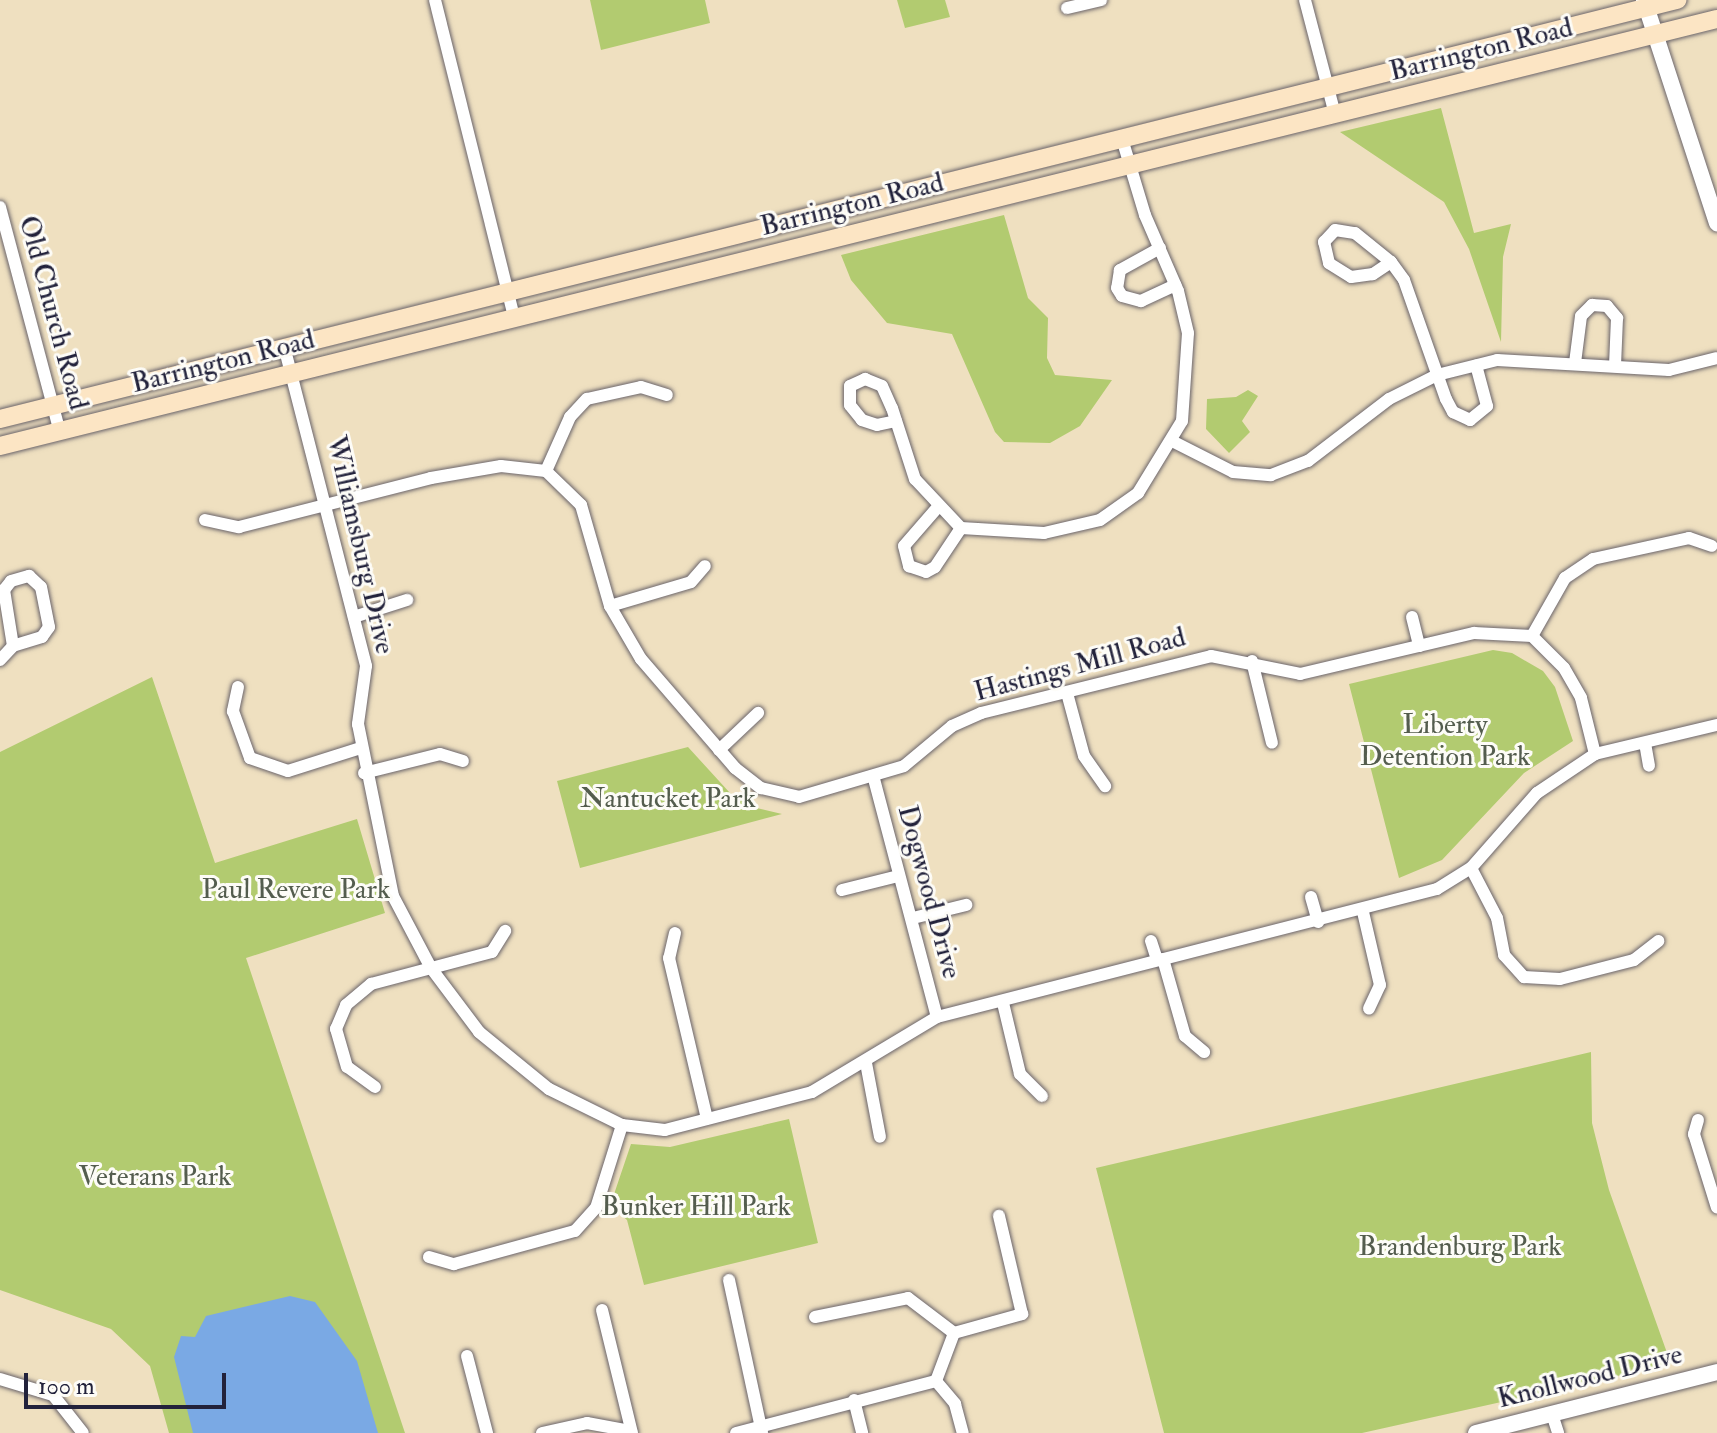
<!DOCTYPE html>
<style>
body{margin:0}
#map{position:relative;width:1717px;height:1433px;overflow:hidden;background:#efe0c0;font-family:"IM FELL Double Pica",serif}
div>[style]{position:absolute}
.green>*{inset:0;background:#b2cb70}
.water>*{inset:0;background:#7aa9e4}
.roads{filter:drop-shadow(0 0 2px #6a646a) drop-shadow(0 0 2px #6a646a)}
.minor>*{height:12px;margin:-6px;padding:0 6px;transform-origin:6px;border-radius:6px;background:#fff}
.tertiary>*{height:16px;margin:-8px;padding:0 8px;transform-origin:8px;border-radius:8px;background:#fff}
.secondary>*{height:18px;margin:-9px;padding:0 9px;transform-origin:9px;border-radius:9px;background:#fce5c4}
span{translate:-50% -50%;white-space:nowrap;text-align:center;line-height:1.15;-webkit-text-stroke:6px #fdfcf7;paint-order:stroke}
.street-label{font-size:28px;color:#22223b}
.park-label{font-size:28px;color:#545d4e}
.scale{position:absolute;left:24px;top:1373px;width:202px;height:36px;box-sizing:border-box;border:4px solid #22223b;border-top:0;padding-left:10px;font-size:24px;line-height:28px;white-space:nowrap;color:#22223b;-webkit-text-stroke:6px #fdfcf7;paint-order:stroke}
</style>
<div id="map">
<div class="green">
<i style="clip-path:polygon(590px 0,705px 0,710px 23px,601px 50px)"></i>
<i style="clip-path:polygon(897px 0,945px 0,950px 17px,905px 28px)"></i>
<i style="clip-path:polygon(1441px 108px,1474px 233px,1511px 224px,1503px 257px,1501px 342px,1469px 249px,1444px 202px,1340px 132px)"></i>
<i style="clip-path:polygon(1004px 215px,1028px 298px,1048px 318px,1047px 358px,1055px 375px,1112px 380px,1080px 426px,1050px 443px,1004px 442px,995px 432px,952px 334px,887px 323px,851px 280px,841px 255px)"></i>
<i style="clip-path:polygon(1248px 390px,1258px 396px,1242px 421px,1250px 432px,1229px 453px,1206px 429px,1207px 399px,1236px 397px)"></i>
<i style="clip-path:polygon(1493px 650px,1512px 653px,1543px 671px,1555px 687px,1573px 741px,1524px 773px,1442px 860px,1399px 878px,1349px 684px)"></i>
<i style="clip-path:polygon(152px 677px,215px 863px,357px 819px,385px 913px,246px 958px,405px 1433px,169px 1433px,150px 1366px,111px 1329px,0 1290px,0 752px)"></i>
<i style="clip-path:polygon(688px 747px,730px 793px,753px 807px,782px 814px,580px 868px,557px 781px)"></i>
<i style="clip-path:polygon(1591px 1052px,1592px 1123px,1609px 1190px,1671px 1364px,1362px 1433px,1164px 1433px,1096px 1168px)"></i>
<i style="clip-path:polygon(789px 1119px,818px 1243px,644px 1285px,627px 1220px,610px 1206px,631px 1144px,670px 1147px)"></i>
</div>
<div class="water">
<i style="clip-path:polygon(290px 1296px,315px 1302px,357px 1361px,378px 1433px,193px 1433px,174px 1357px,181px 1336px,195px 1337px,206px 1316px)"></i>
</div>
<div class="roads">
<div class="minor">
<i style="left:435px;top:0;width:328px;rotate:76deg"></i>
<i style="left:1305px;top:0;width:118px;rotate:75.3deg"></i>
<i style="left:1067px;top:8px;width:35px;rotate:-13deg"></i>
<i style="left:0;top:207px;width:233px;rotate:75.1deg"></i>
<i style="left:1160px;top:248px;width:46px;rotate:151.2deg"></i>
<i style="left:1120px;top:270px;width:18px;rotate:99deg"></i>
<i style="left:1117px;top:288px;width:9px;rotate:58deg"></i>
<i style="left:1122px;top:296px;width:20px;rotate:15deg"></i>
<i style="left:1141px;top:301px;width:38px;rotate:-25deg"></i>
<i style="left:1391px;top:262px;width:22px;rotate:146deg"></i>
<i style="left:1373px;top:274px;width:22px;rotate:172deg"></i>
<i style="left:1351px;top:277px;width:26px;rotate:-148deg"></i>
<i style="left:1329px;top:263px;width:22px;rotate:-103deg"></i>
<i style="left:1324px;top:242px;width:16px;rotate:-47deg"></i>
<i style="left:1335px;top:230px;width:20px;rotate:9deg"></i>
<i style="left:1355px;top:233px;width:46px;rotate:38.9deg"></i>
<i style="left:1391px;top:262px;width:22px;rotate:54deg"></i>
<i style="left:1404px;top:280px;width:126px;rotate:70.6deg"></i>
<i style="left:1446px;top:399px;width:15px;rotate:62deg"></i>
<i style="left:1453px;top:412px;width:19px;rotate:25deg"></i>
<i style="left:1470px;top:420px;width:22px;rotate:-39deg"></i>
<i style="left:1487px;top:406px;width:42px;rotate:-105deg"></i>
<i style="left:285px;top:350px;width:326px;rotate:75.6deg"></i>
<i style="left:366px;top:666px;width:59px;rotate:97.9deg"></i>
<i style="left:358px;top:724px;width:176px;rotate:78.5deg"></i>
<i style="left:393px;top:896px;width:81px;rotate:62.2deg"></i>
<i style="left:431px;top:968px;width:80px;rotate:53.1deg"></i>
<i style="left:479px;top:1032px;width:90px;rotate:39.2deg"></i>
<i style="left:549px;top:1089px;width:81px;rotate:26.3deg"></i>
<i style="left:622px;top:1125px;width:43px;rotate:6.6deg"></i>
<i style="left:665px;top:1130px;width:152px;rotate:-14.5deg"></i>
<i style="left:812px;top:1092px;width:146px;rotate:-31deg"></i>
<i style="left:937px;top:1017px;width:516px;rotate:-14.36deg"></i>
<i style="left:1437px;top:889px;width:40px;rotate:-32deg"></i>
<i style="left:1471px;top:868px;width:100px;rotate:-48.7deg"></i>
<i style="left:1537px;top:793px;width:70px;rotate:-33.9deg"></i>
<i style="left:1595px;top:754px;width:125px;rotate:-13.4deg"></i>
<i style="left:1575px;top:363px;width:47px;rotate:-82.7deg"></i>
<i style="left:1581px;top:316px;width:16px;rotate:-45deg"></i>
<i style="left:1592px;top:305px;width:15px;rotate:4deg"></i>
<i style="left:1607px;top:306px;width:16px;rotate:50deg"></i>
<i style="left:1617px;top:318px;width:48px;rotate:92.4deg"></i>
<i style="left:896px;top:421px;width:19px;rotate:168deg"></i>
<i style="left:877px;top:425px;width:16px;rotate:-162deg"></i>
<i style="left:862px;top:420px;width:19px;rotate:-129deg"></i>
<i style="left:850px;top:405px;width:19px;rotate:-90deg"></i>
<i style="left:850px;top:386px;width:17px;rotate:-25deg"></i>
<i style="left:865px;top:379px;width:18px;rotate:22deg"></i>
<i style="left:882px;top:386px;width:24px;rotate:66deg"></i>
<i style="left:892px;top:408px;width:75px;rotate:72.1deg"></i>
<i style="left:915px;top:479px;width:67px;rotate:46.8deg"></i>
<i style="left:961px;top:528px;width:83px;rotate:3.4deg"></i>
<i style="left:1044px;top:533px;width:57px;rotate:-13.1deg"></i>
<i style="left:1100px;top:520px;width:47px;rotate:-35.4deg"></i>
<i style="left:1138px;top:493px;width:84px;rotate:-58.6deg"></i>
<i style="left:1182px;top:421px;width:88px;rotate:-86.1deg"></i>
<i style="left:1188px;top:333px;width:43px;rotate:-103.4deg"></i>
<i style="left:1178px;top:291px;width:83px;rotate:-113.5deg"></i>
<i style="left:1145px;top:215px;width:76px;rotate:-106.8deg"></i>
<i style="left:1172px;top:441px;width:68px;rotate:26.9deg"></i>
<i style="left:1233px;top:472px;width:38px;rotate:5deg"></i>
<i style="left:1271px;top:475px;width:40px;rotate:-21deg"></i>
<i style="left:1308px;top:461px;width:102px;rotate:-37.4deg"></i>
<i style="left:1389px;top:399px;width:54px;rotate:-26.6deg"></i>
<i style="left:1437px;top:375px;width:62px;rotate:-14deg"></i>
<i style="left:1497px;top:360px;width:172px;rotate:3.3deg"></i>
<i style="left:1669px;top:370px;width:49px;rotate:-14deg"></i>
<i style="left:546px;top:471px;width:59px;rotate:-66deg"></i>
<i style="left:570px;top:417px;width:25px;rotate:-47deg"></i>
<i style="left:587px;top:399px;width:55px;rotate:-12.5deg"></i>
<i style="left:641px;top:387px;width:27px;rotate:17deg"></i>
<i style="left:937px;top:508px;width:50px;rotate:131deg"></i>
<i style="left:904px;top:546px;width:21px;rotate:76deg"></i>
<i style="left:909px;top:566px;width:18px;rotate:19deg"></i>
<i style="left:926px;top:572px;width:10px;rotate:-29deg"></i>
<i style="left:935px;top:567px;width:47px;rotate:-56.3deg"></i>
<i style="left:205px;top:520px;width:35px;rotate:12deg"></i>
<i style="left:239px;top:527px;width:198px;rotate:-14.3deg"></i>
<i style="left:431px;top:478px;width:71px;rotate:-9.7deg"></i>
<i style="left:501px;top:466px;width:45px;rotate:6.3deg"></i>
<i style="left:546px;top:471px;width:49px;rotate:44.2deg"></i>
<i style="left:581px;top:505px;width:105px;rotate:74deg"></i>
<i style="left:610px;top:606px;width:61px;rotate:59.7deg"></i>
<i style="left:641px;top:659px;width:144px;rotate:49.2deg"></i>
<i style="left:735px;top:768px;width:33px;rotate:38deg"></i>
<i style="left:761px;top:788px;width:39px;rotate:13deg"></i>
<i style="left:799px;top:797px;width:109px;rotate:-16.4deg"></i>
<i style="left:904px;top:766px;width:62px;rotate:-39.8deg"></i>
<i style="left:952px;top:726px;width:32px;rotate:-24deg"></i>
<i style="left:981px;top:713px;width:237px;rotate:-13.9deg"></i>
<i style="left:1211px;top:656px;width:91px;rotate:11.4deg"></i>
<i style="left:1300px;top:674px;width:179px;rotate:-13.3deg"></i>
<i style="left:1474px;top:633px;width:58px;rotate:3deg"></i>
<i style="left:1532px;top:636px;width:45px;rotate:45deg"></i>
<i style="left:1564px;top:668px;width:34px;rotate:60deg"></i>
<i style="left:1581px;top:698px;width:58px;rotate:76deg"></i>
<i style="left:29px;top:576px;width:16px;rotate:43deg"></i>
<i style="left:41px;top:587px;width:41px;rotate:78.7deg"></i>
<i style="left:49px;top:627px;width:12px;rotate:125deg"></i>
<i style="left:42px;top:637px;width:30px;rotate:163deg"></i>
<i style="left:13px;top:646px;width:57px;rotate:-99.1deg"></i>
<i style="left:4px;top:590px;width:11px;rotate:-52deg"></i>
<i style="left:11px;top:581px;width:19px;rotate:-16deg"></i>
<i style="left:610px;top:606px;width:84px;rotate:-16.5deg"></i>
<i style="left:691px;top:582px;width:21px;rotate:-49deg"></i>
<i style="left:354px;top:617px;width:56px;rotate:-17.8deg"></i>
<i style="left:1412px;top:617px;width:30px;rotate:76deg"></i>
<i style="left:1532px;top:636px;width:67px;rotate:-60.4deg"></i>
<i style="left:1565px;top:578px;width:34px;rotate:-34deg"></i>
<i style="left:1593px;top:559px;width:98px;rotate:-12.3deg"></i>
<i style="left:1689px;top:538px;width:24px;rotate:19deg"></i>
<i style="left:0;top:660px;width:19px;rotate:-47deg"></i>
<i style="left:1252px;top:661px;width:84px;rotate:76.3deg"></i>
<i style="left:238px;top:687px;width:25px;rotate:102deg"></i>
<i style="left:233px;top:711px;width:50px;rotate:70.1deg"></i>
<i style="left:250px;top:758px;width:40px;rotate:18.9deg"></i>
<i style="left:288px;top:771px;width:77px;rotate:-17.5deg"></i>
<i style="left:1067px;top:693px;width:65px;rotate:74.9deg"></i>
<i style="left:1084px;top:756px;width:37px;rotate:55deg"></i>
<i style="left:1645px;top:743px;width:23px;rotate:80deg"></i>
<i style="left:719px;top:750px;width:54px;rotate:-43.5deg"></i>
<i style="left:364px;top:773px;width:78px;rotate:-14deg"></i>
<i style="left:440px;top:754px;width:24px;rotate:17deg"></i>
<i style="left:874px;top:779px;width:246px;rotate:75.2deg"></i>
<i style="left:1471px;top:868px;width:56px;rotate:62.5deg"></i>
<i style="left:1497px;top:918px;width:38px;rotate:79deg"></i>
<i style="left:1504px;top:955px;width:30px;rotate:48deg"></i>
<i style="left:1524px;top:977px;width:36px;rotate:3deg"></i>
<i style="left:1560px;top:979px;width:76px;rotate:-14.4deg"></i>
<i style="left:1634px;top:960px;width:31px;rotate:-38deg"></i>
<i style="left:842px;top:890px;width:58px;rotate:-14deg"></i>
<i style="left:1311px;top:897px;width:26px;rotate:74deg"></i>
<i style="left:1363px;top:912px;width:75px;rotate:76.9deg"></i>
<i style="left:1380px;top:985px;width:26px;rotate:115deg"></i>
<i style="left:913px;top:918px;width:55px;rotate:-13.8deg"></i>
<i style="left:675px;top:933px;width:26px;rotate:103deg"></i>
<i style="left:669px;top:958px;width:165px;rotate:76.7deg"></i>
<i style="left:1151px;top:941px;width:20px;rotate:72deg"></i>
<i style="left:1163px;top:959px;width:80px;rotate:74.1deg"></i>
<i style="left:1185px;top:1036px;width:25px;rotate:40deg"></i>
<i style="left:1003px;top:1003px;width:73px;rotate:76.5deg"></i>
<i style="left:1020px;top:1074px;width:31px;rotate:45deg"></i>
<i style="left:866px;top:1063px;width:75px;rotate:79.3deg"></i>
<i style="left:375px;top:1087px;width:34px;rotate:-144deg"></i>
<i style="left:347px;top:1067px;width:40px;rotate:-106deg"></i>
<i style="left:336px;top:1029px;width:26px;rotate:-67deg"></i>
<i style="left:346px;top:1005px;width:33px;rotate:-40deg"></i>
<i style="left:371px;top:984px;width:125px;rotate:-14.8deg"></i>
<i style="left:492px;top:952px;width:25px;rotate:-58deg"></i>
<i style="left:1698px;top:1120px;width:15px;rotate:106deg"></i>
<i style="left:1694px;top:1134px;width:77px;rotate:72.7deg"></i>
<i style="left:429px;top:1257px;width:26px;rotate:16deg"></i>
<i style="left:454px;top:1264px;width:125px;rotate:-15.3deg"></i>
<i style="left:575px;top:1231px;width:31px;rotate:-48deg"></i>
<i style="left:596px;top:1208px;width:87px;rotate:-72.6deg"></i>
<i style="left:729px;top:1280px;width:157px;rotate:77.8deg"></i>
<i style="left:602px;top:1310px;width:127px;rotate:76.3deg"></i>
<i style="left:815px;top:1317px;width:95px;rotate:-11.5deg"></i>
<i style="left:908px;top:1298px;width:58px;rotate:37.3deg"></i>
<i style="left:954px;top:1333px;width:71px;rotate:-15.6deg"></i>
<i style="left:1022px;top:1314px;width:101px;rotate:-103.2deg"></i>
<i style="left:467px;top:1356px;width:80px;rotate:75.4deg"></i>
<i style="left:0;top:1379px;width:55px;rotate:16.8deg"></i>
<i style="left:53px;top:1395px;width:48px;rotate:51.7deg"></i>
<i style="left:936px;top:1381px;width:30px;rotate:50deg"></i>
<i style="left:955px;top:1404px;width:30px;rotate:75deg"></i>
<i style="left:936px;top:1381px;width:51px;rotate:-69.4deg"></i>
<i style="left:854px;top:1400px;width:34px;rotate:76deg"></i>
<i style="left:1552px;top:1414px;width:20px;rotate:72deg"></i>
<i style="left:542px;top:1433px;width:46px;rotate:-12.5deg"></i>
<i style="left:587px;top:1423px;width:45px;rotate:10.3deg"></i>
<i style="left:736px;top:1433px;width:207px;rotate:-14.6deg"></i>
</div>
<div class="tertiary">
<i style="left:1644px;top:0;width:235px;rotate:71.9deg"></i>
<i style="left:1476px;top:1433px;width:249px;rotate:-14.2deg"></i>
</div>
<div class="secondary">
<i style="left:0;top:419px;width:1729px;rotate:-14.03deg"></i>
<i style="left:0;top:446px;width:1769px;rotate:-13.97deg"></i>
</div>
</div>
<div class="street-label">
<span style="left:1481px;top:50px;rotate:-14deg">Barrington Road</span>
<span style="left:852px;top:205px;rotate:-14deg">Barrington Road</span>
<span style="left:53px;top:313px;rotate:75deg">Old Church Road</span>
<span style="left:223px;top:362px;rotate:-14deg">Barrington Road</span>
<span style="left:360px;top:545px;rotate:77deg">Williamsburg Drive</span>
<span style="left:1080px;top:665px;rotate:-15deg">Hastings Mill Road</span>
<span style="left:929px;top:892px;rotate:75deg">Dogwood Drive</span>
<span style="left:1590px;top:1377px;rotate:-14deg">Knollwood Drive</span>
</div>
<div class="park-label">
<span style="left:1445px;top:741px">Liberty<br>Detention Park</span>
<span style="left:668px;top:799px">Nantucket Park</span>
<span style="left:296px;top:890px">Paul Revere Park</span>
<span style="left:155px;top:1177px">Veterans Park</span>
<span style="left:696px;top:1207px">Bunker Hill Park</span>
<span style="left:1460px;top:1247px">Brandenburg Park</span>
</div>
<div class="scale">100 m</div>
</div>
